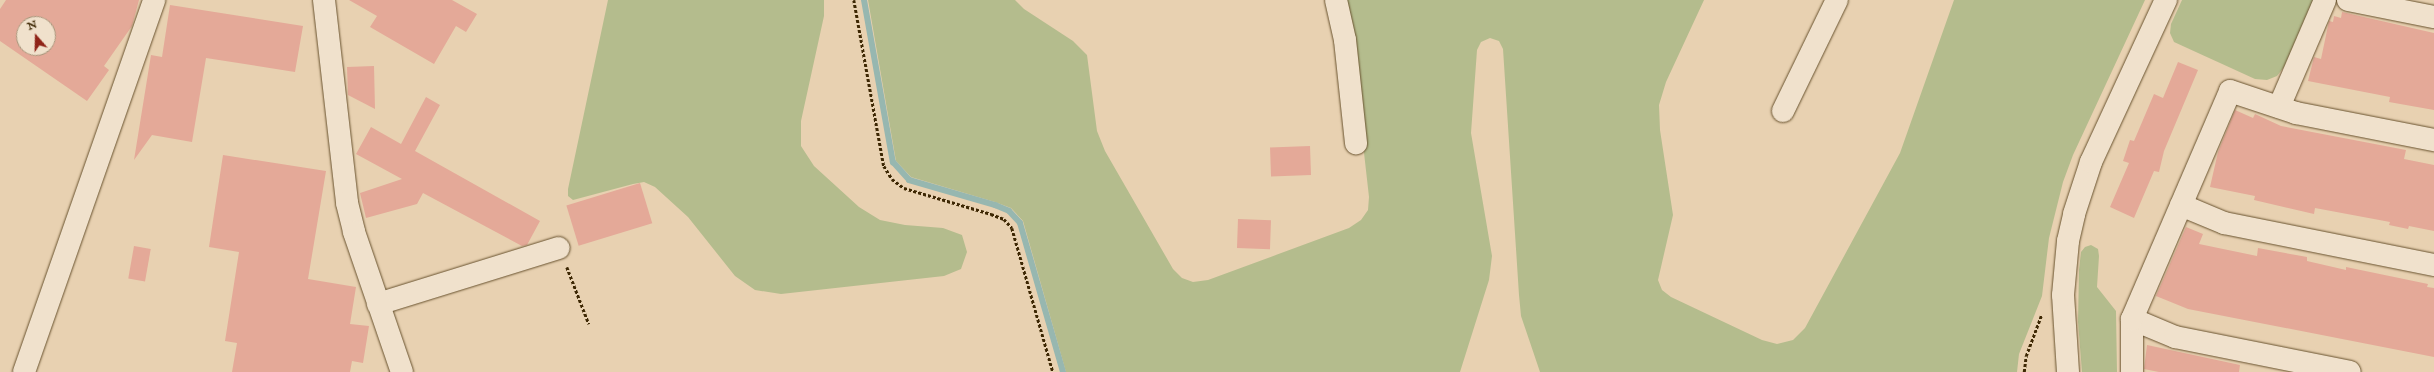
<!DOCTYPE html>
<style>
body{margin:0}
#map{position:relative;width:2434px;height:372px;overflow:hidden;background:#e8d1b1;font-family:"IM FELL English",serif}
div>[style]{position:absolute}
.green>*{inset:0;background:#b4bc8d}
.stream>*{height:6px;margin:-3px;padding:0 3px;transform-origin:3px;border-radius:3px;background:#97b7b0}
.building>*{inset:0;background:#e4a998;transform-origin:0 0}
.path>*{height:2.5px;margin-top:-1.25px;transform-origin:0;background:repeating-linear-gradient(90deg,#3d2703 0 3px,transparent 0 5px)}
.roads{filter:drop-shadow(0 0 1px #68522e) drop-shadow(0 0 1px #68522e)}
.street>*{height:22px;margin:-11px;padding:0 11px;transform-origin:11px;border-radius:11px;background:#f0e1cc}
.secondary>*{height:22px;margin:-11px;padding:0 11px;transform-origin:11px;border-radius:11px;background:#f0e1cc}
span{translate:-50% -50%;white-space:nowrap;text-align:center;line-height:1.15;-webkit-text-stroke:3.5px #f0e1cc;paint-order:stroke}
.north{position:absolute;left:16px;top:16px;width:40px;height:40px;box-sizing:border-box;background:#f0e1cc;border:1px solid #a8977c;border-radius:50%;rotate:340deg;font-size:11px;font-weight:700;line-height:16px;text-align:center;color:#3d2703}
.north::after{content:'';display:block;margin:auto;width:14px;height:18px;background:#8f2418;clip-path:polygon(50% 0,100% 100%,50% 72%,0 100%)}
</style>
<div id="map">
<div class="green">
<i style="clip-path:polygon(608px 0,824px 0,824px 16px,801px 121px,801px 146px,814px 166px,859px 207px,880px 220px,905px 225px,943px 228px,962px 235px,967px 252px,961px 269px,944px 276px,781px 294px,755px 290px,735px 276px,688px 217px,655px 187px,644px 182px,633px 184px,573px 200px,568px 196px,568px 189px)"></i>
<i style="clip-path:polygon(868px 0,1015px 0,1024px 9px,1073px 41px,1087px 55px,1097px 131px,1105px 151px,1173px 269px,1182px 278px,1193px 282px,1208px 280px,1349px 228px,1361px 220px,1368px 210px,1369px 197px,1351px 38px,1343px 0,1704px 0,1666px 82px,1659px 105px,1660px 130px,1673px 215px,1658px 280px,1662px 290px,1671px 297px,1762px 340px,1777px 344px,1793px 340px,1805px 328px,1900px 153px,1954px 0,2145px 0,2073px 155px,2063px 182px,2049px 238px,2042px 296px,2019px 354px,2017px 372px,1540px 372px,1521px 316px,1519px 295px,1503px 49px,1499px 41px,1490px 38px,1481px 42px,1477px 50px,1471px 133px,1492px 256px,1489px 280px,1460px 372px,1066px 372px,1023px 221px,1011px 208px,995px 202px,911px 177px,896px 161px)"></i>
<i style="clip-path:polygon(2182px 0,2313px 0,2284px 67px,2277px 76px,2267px 80px,2255px 79px,2174px 42px,2170px 33px,2171px 24px)"></i>
<i style="clip-path:polygon(2091px 245px,2098px 249px,2099px 256px,2097px 287px,2116px 311px,2117px 372px,2082px 372px,2078px 322px,2079px 270px,2081px 252px,2085px 247px)"></i>
</div>
<div class="stream">
<i style="left:864px;top:0;width:165px;rotate:79.9deg"></i>
<i style="left:893px;top:162px;width:24px;rotate:48deg"></i>
<i style="left:909px;top:180px;width:90px;rotate:16.2deg"></i>
<i style="left:995px;top:205px;width:15px;rotate:23deg"></i>
<i style="left:1009px;top:211px;width:16px;rotate:47deg"></i>
<i style="left:1020px;top:223px;width:155px;rotate:73.9deg"></i>
</div>
<div class="building">
<i style="clip-path:polygon(evenodd,6px 0,139px 0,132px 26px,104px 66px,109px 70px,87px 101px,0 41px,0 9px,6px 0,24px 24px,48px 24px,48px 48px,24px 48px,24px 24px)"></i>
<i style="clip-path:polygon(349px 0,452px 0,477px 14px,466px 32px,456px 26px,434px 64px,370px 27px,377px 16px)"></i>
<i style="clip-path:polygon(170px 5px,303px 26px,295px 72px,206px 58px,192px 142px,152px 135px,134px 160px,151px 55px,162px 57px)"></i>
<i style="clip-path:polygon(2342px 12px,2434px 33px,2434px 110px,2389px 102px,2390px 97px,2308px 81px,2314px 57px,2321px 59px,2329px 21px,2333px 22px,2334px 16px,2341px 18px)"></i>
<i style="clip-path:polygon(2178px 62px,2198px 70px,2164px 151px,2159px 172px,2154px 171px,2134px 218px,2110px 207px,2129px 163px,2123px 161px,2130px 140px,2134px 141px,2154px 94px,2163px 98px)"></i>
<i style="clip-path:polygon(374px 66px,375px 109px,348px 95px,347px 67px)"></i>
<i style="clip-path:polygon(426px 97px,440px 105px,415px 151px,540px 221px,527px 245px,522px 246px,423px 193px,417px 204px,366px 218px,360px 193px,402px 179px,356px 154px,371px 127px,401px 144px)"></i>
<i style="clip-path:polygon(2235px 110px,2253px 118px,2255px 114px,2281px 126px,2406px 150px,2404px 159px,2434px 165px,2434px 231px,2409px 226px,2408px 229px,2389px 225px,2390px 222px,2315px 208px,2314px 214px,2254px 200px,2255px 196px,2210px 187px,2218px 152px)"></i>
<i style="left:1310px;top:146px;width:29px;height:40px;rotate:88deg"></i>
<i style="clip-path:polygon(223px 155px,326px 171px,308px 279px,356px 287px,350px 324px,369px 326px,363px 363px,352px 361px,350px 372px,232px 372px,237px 343px,225px 341px,239px 252px,209px 247px)"></i>
<i style="left:640px;top:183px;width:42px;height:77px;rotate:73deg"></i>
<i style="left:1238px;top:219px;width:33px;height:29px;rotate:2deg"></i>
<i style="clip-path:polygon(2186px 227px,2203px 234px,2199px 244px,2257px 256px,2258px 248px,2307px 257px,2307px 261px,2346px 270px,2346px 267px,2428px 284px,2427px 287px,2434px 288px,2434px 357px,2188px 309px,2156px 296px)"></i>
<i style="left:134px;top:246px;width:17px;height:33px;rotate:10deg"></i>
<i style="clip-path:polygon(2147px 345px,2240px 365px,2239px 372px,2159px 372px,2144px 369px)"></i>
</div>
<div class="path">
<i style="left:854px;top:0;width:169px;rotate:79.8deg"></i>
<i style="left:884px;top:166px;width:15px;rotate:58deg"></i>
<i style="left:892px;top:179px;width:15px;rotate:37deg"></i>
<i style="left:904px;top:188px;width:91px;rotate:16.6deg"></i>
<i style="left:991px;top:214px;width:14px;rotate:21deg"></i>
<i style="left:1004px;top:219px;width:12px;rotate:48deg"></i>
<i style="left:1012px;top:228px;width:150px;rotate:74.1deg"></i>
<i style="left:567px;top:267px;width:61px;rotate:68.9deg"></i>
<i style="left:2024px;top:372px;width:16px;rotate:-83deg"></i>
<i style="left:2026px;top:356px;width:43px;rotate:-69.4deg"></i>
</div>
<div class="roads">
<div class="street">
<i style="left:1336px;top:0;width:41px;rotate:77.3deg"></i>
<i style="left:1345px;top:40px;width:104px;rotate:83.9deg"></i>
<i style="left:2348px;top:0;width:88px;rotate:11.2deg"></i>
<i style="left:2279px;top:107px;width:116px;rotate:-66.7deg"></i>
<i style="left:1783px;top:111px;width:123px;rotate:-64.1deg"></i>
<i style="left:2181px;top:205px;width:47px;rotate:22.7deg"></i>
<i style="left:2224px;top:223px;width:214px;rotate:11.3deg"></i>
<i style="left:378px;top:304px;width:189px;rotate:-17.2deg"></i>
<i style="left:2132px;top:319px;width:47px;rotate:22.7deg"></i>
<i style="left:2175px;top:337px;width:178px;rotate:11.3deg"></i>
<i style="left:2132px;top:372px;width:53px;rotate:-90deg"></i>
<i style="left:2132px;top:319px;width:248px;rotate:-66.7deg"></i>
<i style="left:2230px;top:91px;width:70px;rotate:18.4deg"></i>
<i style="left:2296px;top:113px;width:141px;rotate:11.1deg"></i>
</div>
<div class="secondary">
<i style="left:324px;top:0;width:204px;rotate:83.5deg"></i>
<i style="left:347px;top:203px;width:30px;rotate:76deg"></i>
<i style="left:354px;top:232px;width:148px;rotate:71.1deg"></i>
<i style="left:24px;top:372px;width:394px;rotate:-70.7deg"></i>
<i style="left:2068px;top:372px;width:77px;rotate:-93.7deg"></i>
<i style="left:2063px;top:295px;width:54px;rotate:-84.7deg"></i>
<i style="left:2068px;top:241px;width:28px;rotate:-77deg"></i>
<i style="left:2074px;top:214px;width:55px;rotate:-71.9deg"></i>
<i style="left:2091px;top:162px;width:179px;rotate:-65.2deg"></i>
</div>
</div>
<div class="north">N</div>
</div>
